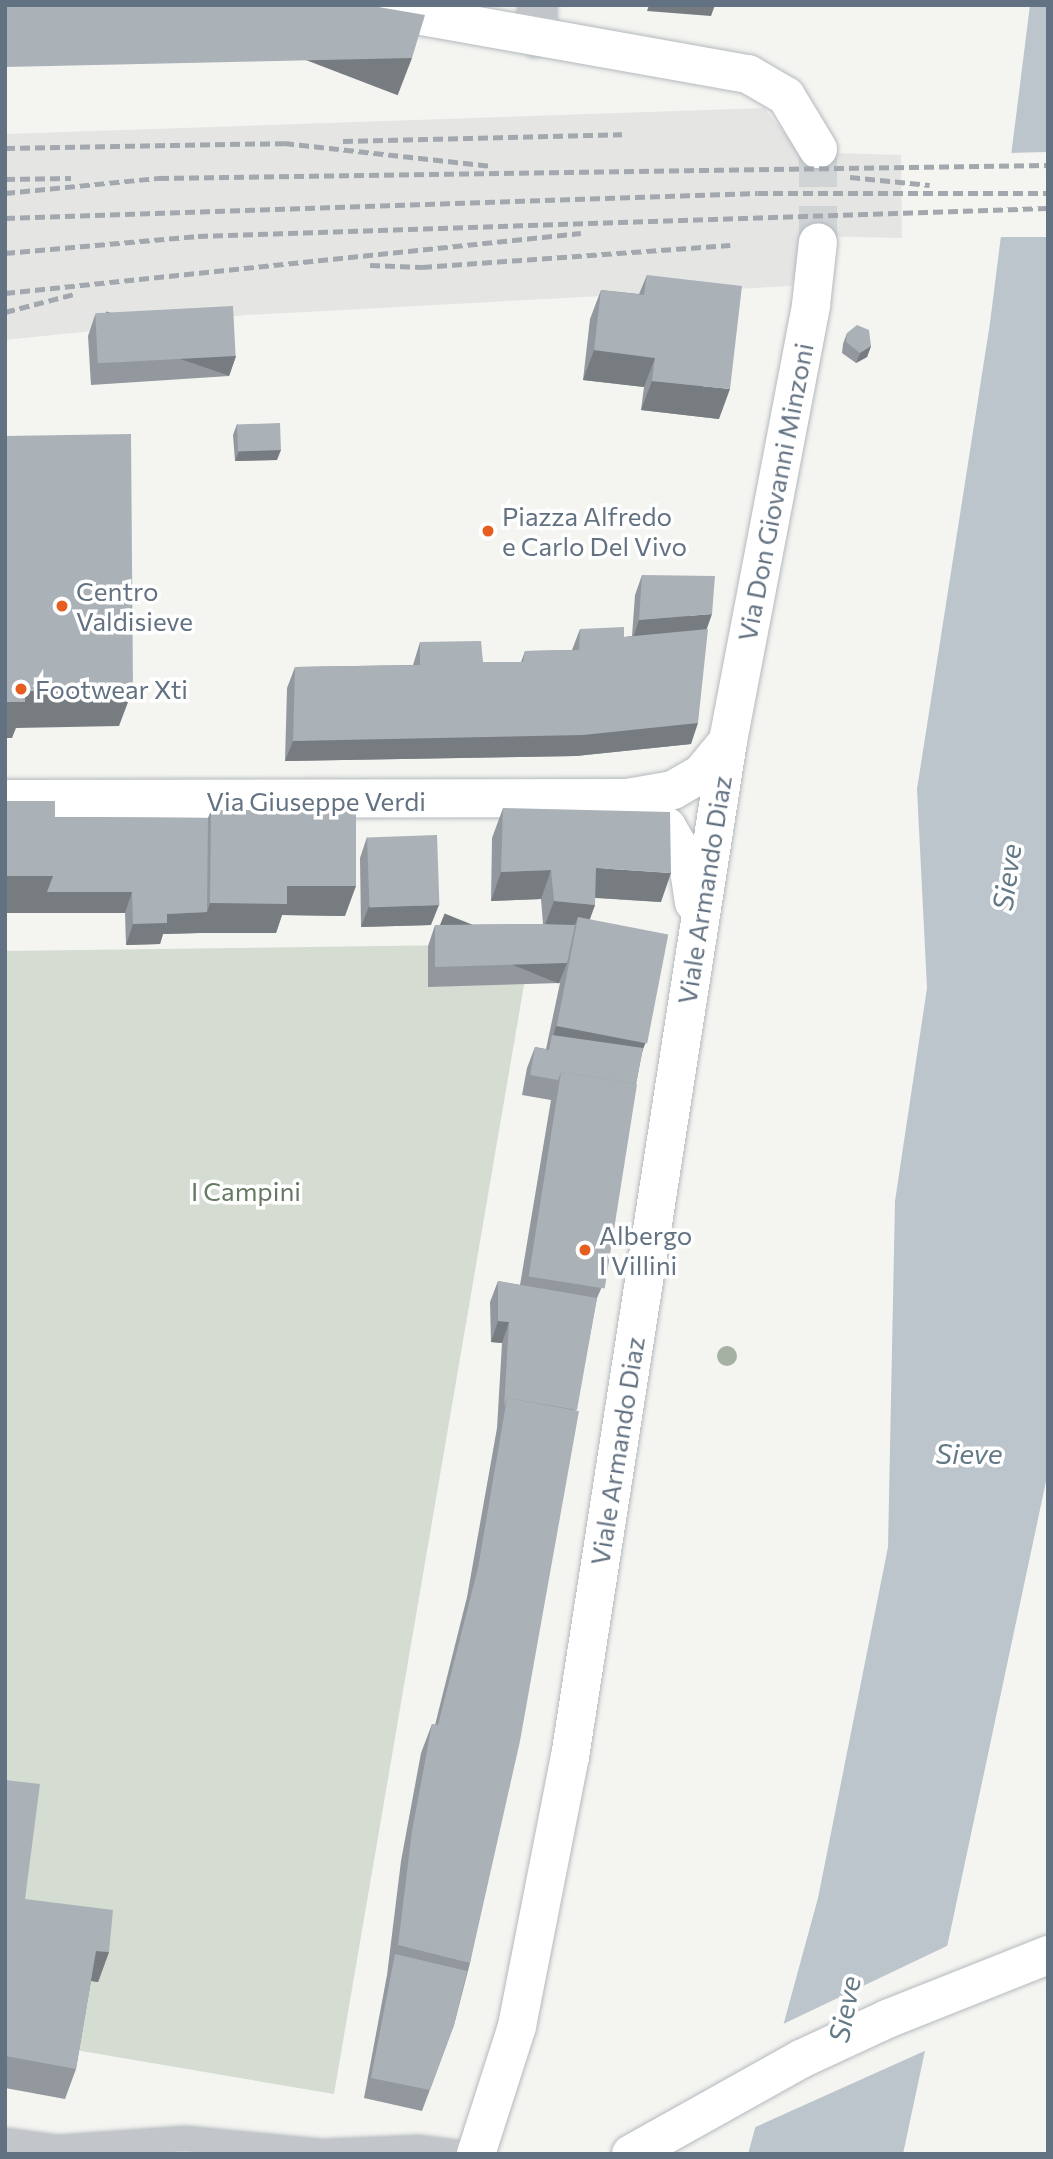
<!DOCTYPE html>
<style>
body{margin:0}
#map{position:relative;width:1053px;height:2159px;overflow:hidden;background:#f4f5f1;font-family:Commissioner,sans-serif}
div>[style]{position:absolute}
.built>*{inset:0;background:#e5e6e4}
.green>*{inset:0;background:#d5dcd2}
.water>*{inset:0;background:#bbc5cb}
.pier>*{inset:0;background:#f4f5f1}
.secondary-tunnel>*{height:38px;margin-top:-19px;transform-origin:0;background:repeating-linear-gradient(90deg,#d0d4d5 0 38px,transparent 0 57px)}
.roads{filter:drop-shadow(0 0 2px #b4b9be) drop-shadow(0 0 2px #b4b9be)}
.lane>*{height:23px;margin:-11.5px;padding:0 11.5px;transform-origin:11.5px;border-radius:11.5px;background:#c2c5c9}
.street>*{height:38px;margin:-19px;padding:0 19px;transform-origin:19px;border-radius:19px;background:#c2c5c9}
.secondary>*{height:38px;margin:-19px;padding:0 19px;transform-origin:19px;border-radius:19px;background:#fff}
.primary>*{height:38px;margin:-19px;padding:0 19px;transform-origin:19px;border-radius:19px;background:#fff}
.rail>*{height:5px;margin-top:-2.5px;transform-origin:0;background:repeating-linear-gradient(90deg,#a2a8ae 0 10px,transparent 0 15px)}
.trees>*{width:20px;height:20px;margin:-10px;border-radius:50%;background:#a5b1a2}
.wall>*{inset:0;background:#92989d}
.shaded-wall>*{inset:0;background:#777c80;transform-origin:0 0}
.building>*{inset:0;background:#aab1b7;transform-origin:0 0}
.dots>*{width:19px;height:19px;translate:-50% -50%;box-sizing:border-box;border:4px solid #fff;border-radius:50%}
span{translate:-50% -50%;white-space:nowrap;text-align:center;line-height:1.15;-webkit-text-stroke:7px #fff;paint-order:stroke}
.street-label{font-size:26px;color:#637282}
.poi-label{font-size:26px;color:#637282}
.left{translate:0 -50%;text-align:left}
.park-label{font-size:26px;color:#657962}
.water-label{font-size:28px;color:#637a86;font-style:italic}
.frame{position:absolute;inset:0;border:7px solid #637282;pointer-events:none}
</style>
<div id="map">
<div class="built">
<i style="clip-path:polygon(764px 108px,800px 152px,901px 155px,902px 238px,812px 236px,791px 286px,247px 315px,5px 340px,5px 134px)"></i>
</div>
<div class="green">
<i style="clip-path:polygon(531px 944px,334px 2094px,5px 2038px,5px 951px)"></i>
</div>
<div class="water">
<i style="clip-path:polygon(1030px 5px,1048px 5px,1048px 1472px,903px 2154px,748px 2154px,818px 1898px,888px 1547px,895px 1201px,927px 988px,917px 789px,990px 323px)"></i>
</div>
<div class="pier">
<i style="clip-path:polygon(1048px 152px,1048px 237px,997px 237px,1008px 153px)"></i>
<i style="clip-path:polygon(951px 1944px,929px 2049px,751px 2129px,779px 2026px)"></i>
</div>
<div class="secondary-tunnel">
<i style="left:818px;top:149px;width:93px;rotate:90deg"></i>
</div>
<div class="roads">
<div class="lane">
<i style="left:5px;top:2140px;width:52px;rotate:7.7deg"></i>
<i style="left:57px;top:2147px;width:128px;rotate:-4deg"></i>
<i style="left:185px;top:2138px;width:139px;rotate:5.4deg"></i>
<i style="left:323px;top:2151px;width:95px;rotate:-2.4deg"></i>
<i style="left:418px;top:2147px;width:53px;rotate:7.5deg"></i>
</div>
<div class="street">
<i style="left:536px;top:38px;width:33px;rotate:-87deg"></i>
</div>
<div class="secondary">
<i style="left:360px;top:5px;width:394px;rotate:10.1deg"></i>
<i style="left:748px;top:74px;width:44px;rotate:30.1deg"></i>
<i style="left:786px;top:96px;width:62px;rotate:58.9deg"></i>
<i style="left:5px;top:799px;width:622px;rotate:-0.09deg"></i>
<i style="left:627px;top:798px;width:47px;rotate:-9.9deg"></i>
<i style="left:673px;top:790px;width:32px;rotate:-30deg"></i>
<i style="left:701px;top:774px;width:43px;rotate:-50.7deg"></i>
<i style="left:629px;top:800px;width:47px;rotate:35.4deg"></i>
<i style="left:667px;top:827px;width:42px;rotate:59.7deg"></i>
<i style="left:688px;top:863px;width:40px;rotate:81.5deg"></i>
<i style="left:476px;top:2154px;width:134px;rotate:-72.2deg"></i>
<i style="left:517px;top:2026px;width:274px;rotate:-78.9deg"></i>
<i style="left:570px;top:1757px;width:1028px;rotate:-81.16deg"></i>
<i style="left:728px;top:741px;width:444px;rotate:-79.2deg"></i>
<i style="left:811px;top:305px;width:63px;rotate:-83.7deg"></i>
</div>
<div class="primary">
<i style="left:631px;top:2154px;width:195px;rotate:-29.2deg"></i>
<i style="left:801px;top:2059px;width:95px;rotate:-24.9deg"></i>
<i style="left:887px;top:2019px;width:173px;rotate:-21.7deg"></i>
</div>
</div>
<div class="rail">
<i style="left:343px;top:141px;width:279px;rotate:-1.4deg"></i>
<i style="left:5px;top:148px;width:279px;rotate:-1deg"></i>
<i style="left:284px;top:143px;width:209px;rotate:6.3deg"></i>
<i style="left:850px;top:177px;width:80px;rotate:5.7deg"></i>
<i style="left:5px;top:179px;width:66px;rotate:-0.9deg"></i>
<i style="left:5px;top:193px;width:155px;rotate:-5.6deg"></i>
<i style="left:159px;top:178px;width:889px;rotate:-0.84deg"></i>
<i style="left:5px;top:218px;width:753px;rotate:-1.9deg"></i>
<i style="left:758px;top:193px;width:290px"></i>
<i style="left:5px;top:253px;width:194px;rotate:-5deg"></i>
<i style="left:198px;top:236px;width:850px;rotate:-1.89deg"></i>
<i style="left:370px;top:265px;width:52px;rotate:2.2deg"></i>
<i style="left:422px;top:267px;width:309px;rotate:-4.1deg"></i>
<i style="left:5px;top:293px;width:579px;rotate:-5.95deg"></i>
<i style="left:5px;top:312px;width:71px;rotate:-14.6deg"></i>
</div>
<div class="trees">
<i style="left:727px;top:1356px"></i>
</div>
<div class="wall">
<i style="clip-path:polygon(647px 275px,719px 419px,641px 410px,644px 387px,583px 380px,590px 319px,601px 290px,639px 294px)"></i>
<i style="clip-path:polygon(95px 315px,236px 356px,229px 376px,91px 385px,88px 336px)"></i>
<i style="clip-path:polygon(847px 333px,871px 346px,867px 357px,856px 363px,842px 353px,843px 344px)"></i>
<i style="clip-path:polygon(237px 424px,277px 460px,235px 461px,233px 435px)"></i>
<i style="clip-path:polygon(642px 575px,706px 629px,691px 744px,576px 756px,285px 761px,287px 688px,295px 667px,413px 665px,420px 642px,483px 662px,521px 662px,525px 651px,572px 650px,580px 629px,624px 637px,632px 636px,635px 595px)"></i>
<i style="clip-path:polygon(503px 808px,661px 902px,595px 898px,595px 905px,590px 919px,643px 1048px,636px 1084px,601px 1289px,597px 1298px,470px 1963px,454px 2025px,422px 2111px,364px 2098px,387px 1975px,401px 1861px,421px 1753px,432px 1724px,435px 1725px,467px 1597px,497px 1428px,502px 1343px,491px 1342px,490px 1302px,498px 1281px,520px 1285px,551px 1100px,522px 1095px,527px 1068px,535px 1047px,546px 1049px,560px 983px,428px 987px,428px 946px,435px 925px,543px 924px,541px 899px,491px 901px,492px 838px)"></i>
<i style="clip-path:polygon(211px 810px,345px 916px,282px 915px,276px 933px,200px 933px,163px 934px,160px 944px,126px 945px,125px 913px,5px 913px,55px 817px,208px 818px)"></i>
<i style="clip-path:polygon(367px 837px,431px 925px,361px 927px,360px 858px)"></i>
<i style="clip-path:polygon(5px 1780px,25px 1899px,109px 1952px,98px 1982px,91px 1981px,76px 2069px,65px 2099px,5px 2088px)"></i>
</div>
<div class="shaded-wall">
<i style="clip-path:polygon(649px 5px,715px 5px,711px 16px,647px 11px)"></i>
<i style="left:412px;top:58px;width:40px;height:407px;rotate:111deg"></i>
<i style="clip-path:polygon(871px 346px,867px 357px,856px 363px,860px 353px)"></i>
<i style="clip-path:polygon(594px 350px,655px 358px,644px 387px,583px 380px)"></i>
<i style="left:236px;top:356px;width:21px;height:137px;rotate:109deg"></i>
<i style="clip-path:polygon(652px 381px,730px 389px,719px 419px,641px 410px)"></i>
<i style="clip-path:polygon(239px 450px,281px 450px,277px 460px,235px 461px)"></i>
<i style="clip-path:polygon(712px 614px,705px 634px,632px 641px,639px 620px)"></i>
<i style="clip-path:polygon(133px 689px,119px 726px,16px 728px,12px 738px,5px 738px,5px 702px,25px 691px)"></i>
<i style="clip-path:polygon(698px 723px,691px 744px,576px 756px,285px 761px,293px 741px)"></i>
<i style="clip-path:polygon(596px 868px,671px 873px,661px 902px,585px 897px)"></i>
<i style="clip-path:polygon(551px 870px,541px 899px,491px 901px,501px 872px)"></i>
<i style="clip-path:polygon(5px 876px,53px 876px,132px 892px,125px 913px,5px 913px)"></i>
<i style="clip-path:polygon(287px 886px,356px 886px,345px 916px,282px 915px,276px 933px,200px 933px,163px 934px,160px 944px,126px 945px,133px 924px,167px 914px,207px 912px,210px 903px)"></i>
<i style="clip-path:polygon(554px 901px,595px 905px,584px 934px,578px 917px,572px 933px,543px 930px)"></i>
<i style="clip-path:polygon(439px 905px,431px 925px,361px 927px,369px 906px)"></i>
<i style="left:567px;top:963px;width:22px;height:132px;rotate:112deg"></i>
<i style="clip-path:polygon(556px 1026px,647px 1039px,636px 1068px,549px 1050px)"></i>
<i style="clip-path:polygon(498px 1321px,509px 1322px,502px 1343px,491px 1342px)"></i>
<i style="clip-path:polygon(96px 1951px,109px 1952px,98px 1982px,85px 1980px)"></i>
</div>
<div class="building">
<i style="clip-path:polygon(5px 5px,367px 5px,425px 15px,412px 58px,5px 67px)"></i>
<i style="clip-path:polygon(647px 275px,742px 286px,730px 389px,652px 381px,655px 358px,594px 350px,601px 290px,644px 295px)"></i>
<i style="left:233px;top:306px;width:50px;height:138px;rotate:87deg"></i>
<i style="clip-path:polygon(857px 325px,869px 330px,871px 346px,860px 353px,846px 342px,847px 333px)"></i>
<i style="left:280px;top:423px;width:27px;height:43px;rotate:88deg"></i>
<i style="clip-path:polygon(131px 434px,133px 689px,25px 691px,25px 702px,5px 702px,5px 436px)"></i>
<i style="clip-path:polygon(642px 575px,715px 576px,712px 614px,639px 620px)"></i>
<i style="clip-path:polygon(624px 627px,624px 637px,708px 629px,698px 723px,583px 735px,293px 741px,295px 667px,420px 665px,420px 642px,481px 641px,483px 662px,523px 662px,525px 651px,579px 650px,580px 629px)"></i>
<i style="left:5px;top:801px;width:50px;height:75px"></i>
<i style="clip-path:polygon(503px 808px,670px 812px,671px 873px,596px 868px,595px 905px,554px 901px,551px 870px,501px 872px)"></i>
<i style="clip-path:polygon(211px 810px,356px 810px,356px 886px,287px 886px,287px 904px,210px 903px)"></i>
<i style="clip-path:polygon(55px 817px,208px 818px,207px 912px,167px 914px,167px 923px,133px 924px,132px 892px,47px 892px,53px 876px)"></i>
<i style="left:437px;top:835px;width:70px;height:70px;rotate:88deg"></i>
<i style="left:578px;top:917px;width:92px;height:111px;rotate:11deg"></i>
<i style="clip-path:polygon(539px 924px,575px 925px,567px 963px,435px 967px,435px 925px)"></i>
<i style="clip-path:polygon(552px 1035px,643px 1048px,636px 1084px,561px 1072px,558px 1080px,530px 1075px,535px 1047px,549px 1050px)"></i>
<i style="left:561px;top:1072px;width:77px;height:207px;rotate:9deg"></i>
<i style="clip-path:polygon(498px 1281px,597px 1298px,577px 1410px,507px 1398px,504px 1407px,509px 1322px,498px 1321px)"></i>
<i style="clip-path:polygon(507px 1398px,579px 1411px,520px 1741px,470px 1963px,398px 1945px,412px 1831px,432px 1724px,438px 1725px,478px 1568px)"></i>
<i style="clip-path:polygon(5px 1780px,40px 1784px,25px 1899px,113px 1910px,109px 1952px,96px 1951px,76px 2069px,5px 2056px)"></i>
<i style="clip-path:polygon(395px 1954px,467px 1971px,454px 2025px,430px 2090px,371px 2078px)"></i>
</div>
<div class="dots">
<i style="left:488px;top:531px;background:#e65e1f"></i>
<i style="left:62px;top:606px;background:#e65e1f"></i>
<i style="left:21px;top:689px;background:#e65e1f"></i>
<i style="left:585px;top:1250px;background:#e65e1f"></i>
</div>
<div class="street-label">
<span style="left:775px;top:492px;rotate:-79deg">Via Don Giovanni Minzoni</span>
<span style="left:316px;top:801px">Via Giuseppe Verdi</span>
<span style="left:704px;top:890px;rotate:-81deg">Viale Armando Diaz</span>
<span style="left:617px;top:1451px;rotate:-81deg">Viale Armando Diaz</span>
</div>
<div class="poi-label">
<span class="left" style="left:502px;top:531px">Piazza Alfredo<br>e Carlo Del Vivo</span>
<span class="left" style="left:76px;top:606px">Centro<br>Valdisieve</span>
<span class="left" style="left:35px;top:689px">Footwear Xti</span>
<span class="left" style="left:599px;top:1250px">Albergo<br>I Villini</span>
</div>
<div class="park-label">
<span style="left:246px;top:1191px">I Campini</span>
</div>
<div class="water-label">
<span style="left:1006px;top:877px;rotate:-82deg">Sieve</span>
<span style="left:969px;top:1453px">Sieve</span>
<span style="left:844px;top:2009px;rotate:-79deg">Sieve</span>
</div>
<div class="frame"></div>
</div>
